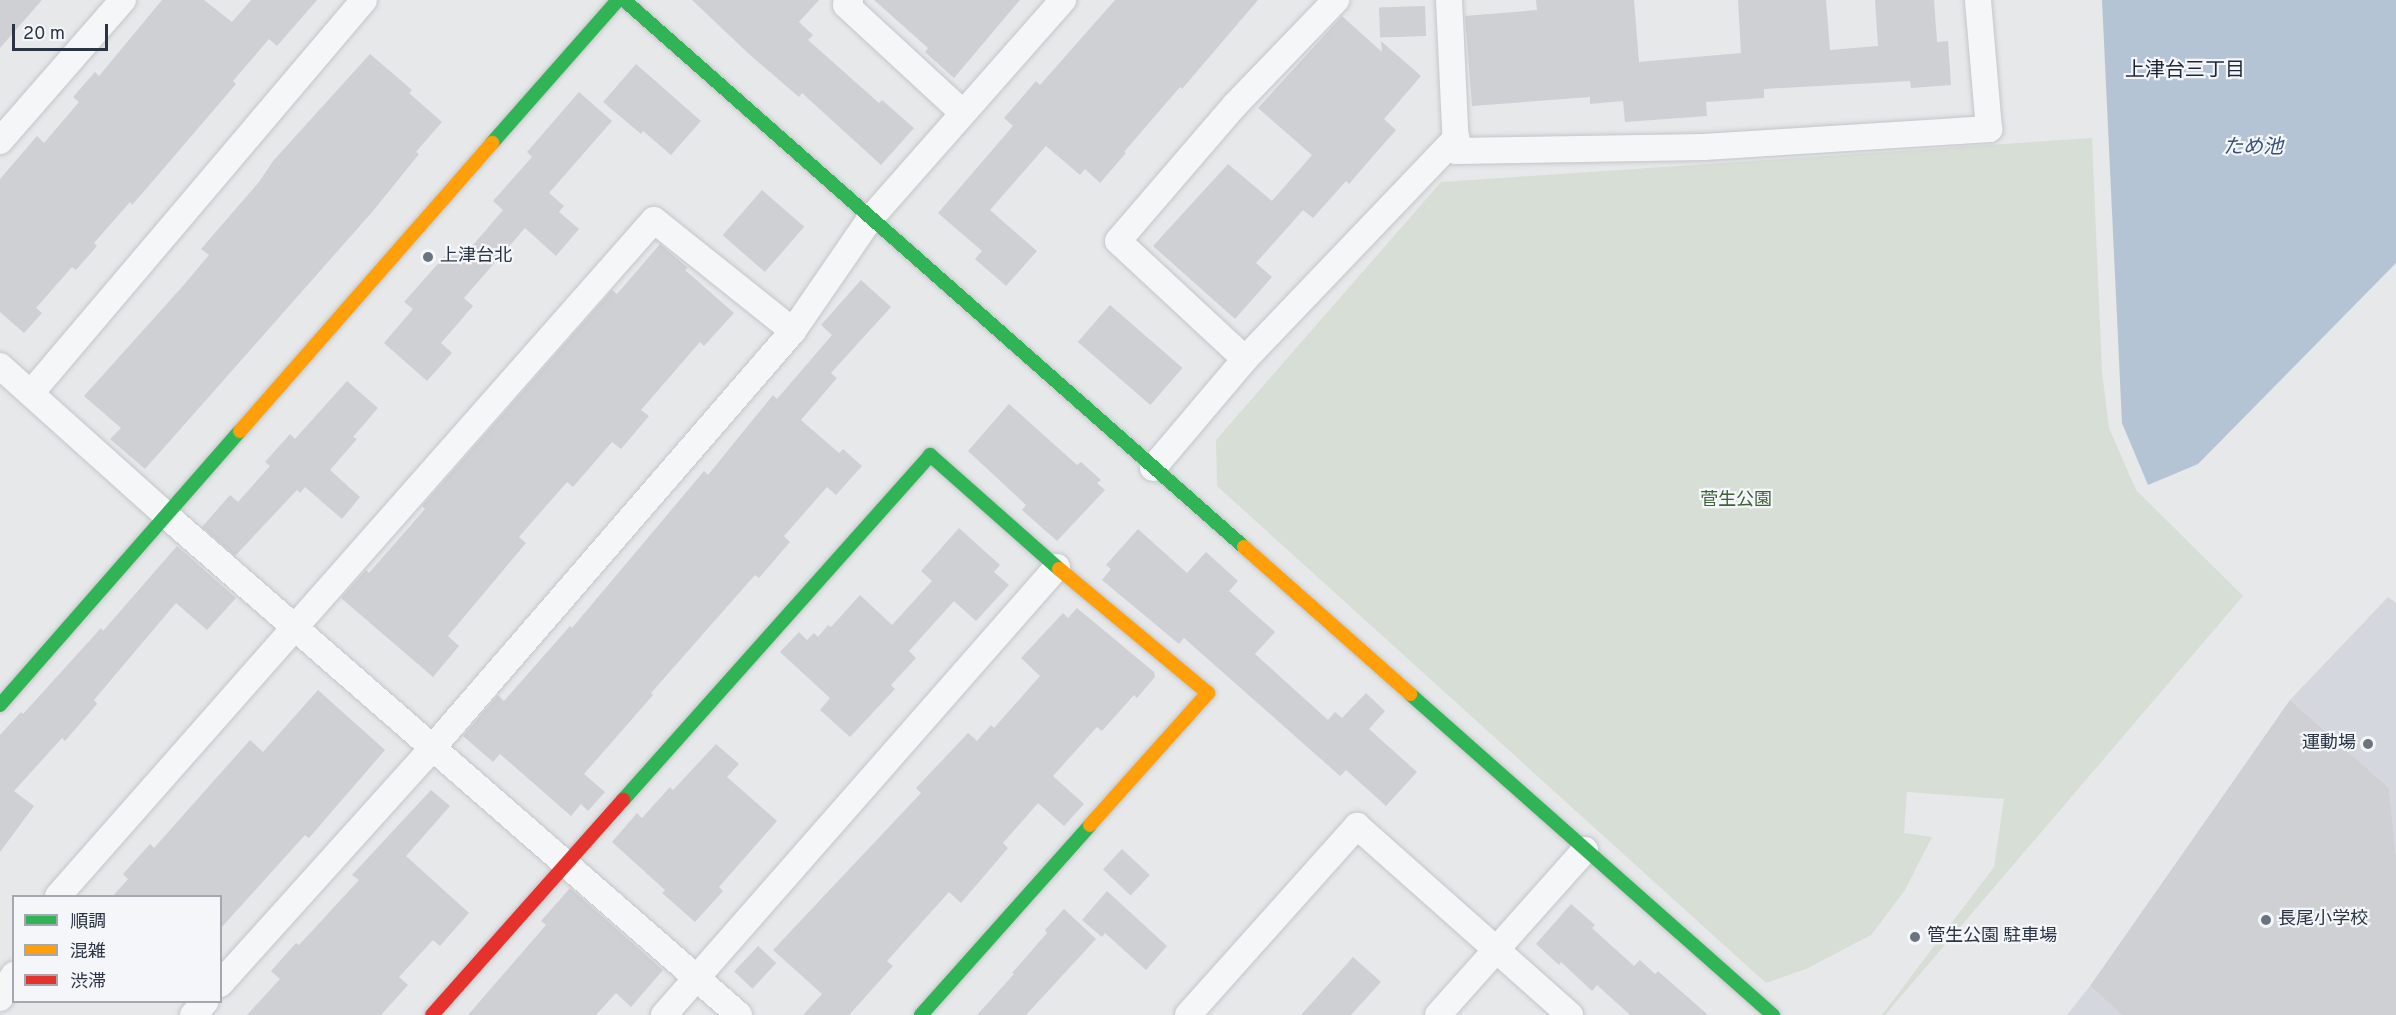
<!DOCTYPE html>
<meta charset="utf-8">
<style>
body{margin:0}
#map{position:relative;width:2396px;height:1015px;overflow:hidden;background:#e6e8ea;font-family:Overpass,"Noto Sans JP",sans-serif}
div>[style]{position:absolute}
.built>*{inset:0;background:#d4d7dd}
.green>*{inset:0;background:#d6ded6}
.water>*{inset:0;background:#b4c4d5}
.building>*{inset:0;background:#ced0d3;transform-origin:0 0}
.roads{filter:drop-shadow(0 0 2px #c4c6c8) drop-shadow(0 0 2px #c4c6c8)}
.street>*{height:26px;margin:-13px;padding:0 13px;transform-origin:13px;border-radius:13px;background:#f5f6f7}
.fast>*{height:14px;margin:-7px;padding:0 7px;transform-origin:7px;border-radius:7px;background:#30b455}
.slow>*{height:14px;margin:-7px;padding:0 7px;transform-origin:7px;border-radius:7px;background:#ff9f0a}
.jam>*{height:14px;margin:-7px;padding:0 7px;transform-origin:7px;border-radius:7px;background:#e5322d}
.dots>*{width:16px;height:16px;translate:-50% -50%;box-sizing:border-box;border:3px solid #f4f6f9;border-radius:50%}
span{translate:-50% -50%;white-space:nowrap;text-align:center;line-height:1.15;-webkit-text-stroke:4.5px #f4f6f9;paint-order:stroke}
.poi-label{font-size:18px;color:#2b3445}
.left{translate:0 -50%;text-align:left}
.right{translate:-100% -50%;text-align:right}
.park-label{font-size:18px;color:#3f6138}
.neighbourhood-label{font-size:20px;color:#1d2536}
.water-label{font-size:20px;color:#34527a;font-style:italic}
.legend{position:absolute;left:12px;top:895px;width:210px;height:108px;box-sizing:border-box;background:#f4f6f9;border:2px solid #a4a8b1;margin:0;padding:8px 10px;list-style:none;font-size:18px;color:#2b3445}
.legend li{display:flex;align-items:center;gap:12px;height:30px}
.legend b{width:30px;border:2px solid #a4a8b1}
.scale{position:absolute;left:12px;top:24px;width:96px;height:27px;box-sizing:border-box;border:3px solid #2b3445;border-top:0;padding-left:8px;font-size:18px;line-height:21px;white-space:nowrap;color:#2b3445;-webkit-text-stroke:4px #f4f6f9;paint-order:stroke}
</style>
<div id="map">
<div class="built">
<i style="clip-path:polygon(2388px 597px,2396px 603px,2396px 855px,2389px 788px,2290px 700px)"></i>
<i style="clip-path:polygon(2090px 986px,2122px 1015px,2067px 1015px)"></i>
</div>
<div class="green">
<i style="clip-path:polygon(2092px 138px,2102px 372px,2109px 428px,2136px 490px,2243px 596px,1885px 1015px,1882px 1015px,1994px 867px,2004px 799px,1907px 792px,1904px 833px,1932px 837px,1905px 890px,1871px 935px,1806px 969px,1766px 983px,1217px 486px,1216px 440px,1441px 182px)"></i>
</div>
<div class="water">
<i style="clip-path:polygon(2102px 0,2396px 0,2396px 263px,2198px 464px,2148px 485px,2122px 423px)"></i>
</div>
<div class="building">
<i style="clip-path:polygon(0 0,42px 0,0 48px)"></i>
<i style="clip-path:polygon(162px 0,204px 0,232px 22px,251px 0,317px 0,277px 46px,269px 39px,233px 81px,236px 84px,152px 182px,132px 205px,130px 202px,94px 243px,97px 246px,76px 270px,72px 267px,36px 308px,42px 313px,24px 333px,0 312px,0 179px,37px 136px,44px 143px,79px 102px,73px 97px,95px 72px,99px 76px)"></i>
<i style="clip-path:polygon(692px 0,819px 0,799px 22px,813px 35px,808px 40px,879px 103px,882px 100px,914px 128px,881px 165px,802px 93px,799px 97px,750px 55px)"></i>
<i style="clip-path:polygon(874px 0,1020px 0,954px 78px,925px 52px,928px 48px)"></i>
<i style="clip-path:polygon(1115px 0,1258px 0,1182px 89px,1180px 87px,1124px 152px,1126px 153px,1100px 183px,1085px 169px,1080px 175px,1046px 146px,990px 210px,1037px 251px,1006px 286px,975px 259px,982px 251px,938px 213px,1013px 126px,1004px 118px,1036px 81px,1040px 85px)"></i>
<i style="clip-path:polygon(1536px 0,1634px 0,1639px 62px,1741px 53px,1738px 0,1826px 0,1830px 50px,1878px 46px,1875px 0,1934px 0,1937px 42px,1948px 41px,1951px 85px,1911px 88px,1910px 81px,1764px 89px,1764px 98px,1706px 102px,1707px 116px,1625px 122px,1623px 101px,1590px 104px,1590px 97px,1472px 106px,1465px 16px,1537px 10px)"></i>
<i style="left:1425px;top:6px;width:30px;height:46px;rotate:88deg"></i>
<i style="clip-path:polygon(1342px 16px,1382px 52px,1381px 41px,1421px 76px,1384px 119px,1396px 130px,1374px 155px,1349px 184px,1346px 181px,1313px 218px,1303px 210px,1256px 263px,1272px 277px,1235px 319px,1153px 246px,1228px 164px,1272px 201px,1312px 155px,1258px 108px)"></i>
<i style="clip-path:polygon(370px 54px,412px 90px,409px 93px,442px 122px,416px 152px,419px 154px,373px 211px,145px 469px,110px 439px,121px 428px,84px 396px,182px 287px,209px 255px,201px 249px,259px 182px,273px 161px)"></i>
<i style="clip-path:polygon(636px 64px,701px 121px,671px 155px,643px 131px,641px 134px,603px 102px)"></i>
<i style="clip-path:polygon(579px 92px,612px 121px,549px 193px,564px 206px,559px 212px,579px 229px,556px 256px,525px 228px,464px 298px,473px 306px,441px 343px,452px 353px,427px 381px,384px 343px,413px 309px,404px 302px,451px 249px,462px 258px,503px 210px,493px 201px,532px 157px,527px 152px)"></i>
<i style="left:762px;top:190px;width:56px;height:60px;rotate:41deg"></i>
<i style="clip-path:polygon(660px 244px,688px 268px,685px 270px,734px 313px,704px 346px,700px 342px,641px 410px,649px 416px,621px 449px,612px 442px,573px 487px,567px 482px,519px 537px,526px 543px,448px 636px,459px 646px,433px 677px,341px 598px,366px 570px,369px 573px,425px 509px,422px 506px,612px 290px,617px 294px)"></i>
<i style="clip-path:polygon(861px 280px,891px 307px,831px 373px,837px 378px,801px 420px,839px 453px,843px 449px,862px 466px,836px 495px,827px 487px,784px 536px,790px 542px,759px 578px,755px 575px,651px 693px,653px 695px,584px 774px,605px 792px,588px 811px,581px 804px,571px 816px,500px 754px,493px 762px,463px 736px,498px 695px,504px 701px,570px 626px,572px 628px,704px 471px,708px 475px,773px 395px,777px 399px,832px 335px,821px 325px)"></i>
<i style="left:1110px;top:305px;width:96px;height:49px;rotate:41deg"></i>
<i style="clip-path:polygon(347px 381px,378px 408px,353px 437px,357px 439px,330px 470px,360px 497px,342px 519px,305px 487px,300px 493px,297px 490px,235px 556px,202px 527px,230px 495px,238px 502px,270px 466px,265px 462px,290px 434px,295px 439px)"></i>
<i style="clip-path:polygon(1009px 404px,1077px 465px,1081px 462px,1101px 480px,1097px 483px,1105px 490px,1057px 541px,1022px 510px,1026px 505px,968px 451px)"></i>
<i style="clip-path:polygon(959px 528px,1000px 565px,994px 572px,1009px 585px,976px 621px,954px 601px,909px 651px,916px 658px,891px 685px,895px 689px,850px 737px,820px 710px,830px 698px,780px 652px,799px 632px,807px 640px,814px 633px,818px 637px,828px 625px,831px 627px,860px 595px,892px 625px,932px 581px,921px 571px)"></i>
<i style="clip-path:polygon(1138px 529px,1187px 573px,1206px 552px,1238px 581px,1229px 591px,1275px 632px,1255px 654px,1328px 720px,1335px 712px,1342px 718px,1366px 693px,1385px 711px,1369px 729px,1417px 772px,1386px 806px,1346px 770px,1340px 776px,1184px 638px,1179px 644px,1102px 580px,1111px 569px,1106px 565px)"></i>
<i style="clip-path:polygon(177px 546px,236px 598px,207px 630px,176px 603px,94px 700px,97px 704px,65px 741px,62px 738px,14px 791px,34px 806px,0 852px,0 735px,21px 712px,23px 714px,101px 628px,103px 631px)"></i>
<i style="clip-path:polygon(1077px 608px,1154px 672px,1155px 677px,1137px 698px,1134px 695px,1102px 731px,1097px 727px,1053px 776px,1084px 804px,1064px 826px,1038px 803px,1003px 843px,1008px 848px,961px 903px,949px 892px,887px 961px,893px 966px,849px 1015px,803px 1015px,822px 994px,773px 950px,921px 793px,916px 788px,968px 733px,977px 741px,991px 725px,994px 728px,1040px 676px,1021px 658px,1063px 613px,1068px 618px)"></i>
<i style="clip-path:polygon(318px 690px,385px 750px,309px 838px,305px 835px,220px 929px,220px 897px,112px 897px,128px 879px,123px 874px,150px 844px,154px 848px,250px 740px,263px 752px)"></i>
<i style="clip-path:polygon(2290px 700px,2389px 788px,2396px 855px,2396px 1015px,2122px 1015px,2090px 986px)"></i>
<i style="clip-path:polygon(716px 744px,739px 764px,727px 777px,777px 821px,719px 887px,723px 891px,695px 922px,662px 893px,665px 890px,612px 842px,637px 813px,642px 818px,670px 787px,673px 790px)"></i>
<i style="clip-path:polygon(431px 790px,450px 806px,406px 856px,469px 913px,440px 946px,433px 940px,399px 977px,408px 985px,381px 1015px,247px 1015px,280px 979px,271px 971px,296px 943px,299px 945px,359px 880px,352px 875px)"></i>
<i style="left:1122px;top:849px;width:38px;height:28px;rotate:43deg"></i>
<i style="clip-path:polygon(570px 888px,663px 970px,631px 1007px,616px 993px,596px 1015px,468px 1015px,546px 925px,541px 921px)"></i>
<i style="clip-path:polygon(1107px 891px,1167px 946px,1146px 970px,1105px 933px,1102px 937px,1082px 920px)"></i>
<i style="clip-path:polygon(1571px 904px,1595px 925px,1592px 928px,1634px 966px,1640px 960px,1655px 974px,1658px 971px,1708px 1015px,1630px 1015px,1597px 985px,1592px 991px,1561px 962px,1559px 965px,1536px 944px)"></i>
<i style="clip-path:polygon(1064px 909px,1096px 939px,1026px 1015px,977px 1015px,1014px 974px,1012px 973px,1047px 933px,1045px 930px)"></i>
<i style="left:758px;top:946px;width:25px;height:35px;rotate:43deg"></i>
<i style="clip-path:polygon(1353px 957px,1381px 982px,1351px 1015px,1301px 1015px)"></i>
</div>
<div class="roads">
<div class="street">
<i style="left:850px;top:0;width:6px;rotate:129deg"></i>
<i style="left:846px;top:5px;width:159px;rotate:42.7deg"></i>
<i style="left:1449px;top:0;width:151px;rotate:87.3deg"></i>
<i style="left:1456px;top:151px;width:248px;rotate:-0.9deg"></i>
<i style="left:1704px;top:147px;width:286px;rotate:-3.6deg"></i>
<i style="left:1989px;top:129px;width:129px;rotate:-94.9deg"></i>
<i style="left:0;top:141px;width:187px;rotate:-48.9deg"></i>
<i style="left:1245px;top:359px;width:173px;rotate:-137.1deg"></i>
<i style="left:1118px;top:241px;width:179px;rotate:-49.3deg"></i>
<i style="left:1235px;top:105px;width:146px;rotate:-46.1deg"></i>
<i style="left:0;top:366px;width:224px;rotate:41.9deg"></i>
<i style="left:167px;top:516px;width:759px;rotate:41.1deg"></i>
<i style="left:31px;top:393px;width:515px;rotate:-49.72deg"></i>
<i style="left:1153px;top:468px;width:143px;rotate:-49.8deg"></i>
<i style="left:1245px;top:359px;width:306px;rotate:-46.3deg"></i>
<i style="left:58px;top:896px;width:901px;rotate:-48.6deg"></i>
<i style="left:654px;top:220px;width:178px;rotate:38.6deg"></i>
<i style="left:220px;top:984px;width:320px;rotate:-48deg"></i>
<i style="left:434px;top:746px;width:549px;rotate:-49.14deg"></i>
<i style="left:793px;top:331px;width:136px;rotate:-55.5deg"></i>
<i style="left:870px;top:219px;width:292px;rotate:-48.6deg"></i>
<i style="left:0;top:998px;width:27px;rotate:-59deg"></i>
<i style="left:193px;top:1015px;width:18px;rotate:-47deg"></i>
<i style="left:664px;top:1015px;width:596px;rotate:-48.74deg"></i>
<i style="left:1188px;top:1015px;width:254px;rotate:-48.2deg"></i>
<i style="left:1357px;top:826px;width:285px;rotate:41.6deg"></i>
<i style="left:1438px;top:1015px;width:221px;rotate:-48.3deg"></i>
</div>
<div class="fast">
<i style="left:624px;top:0;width:827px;rotate:41.42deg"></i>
<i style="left:492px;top:143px;width:191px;rotate:-48.6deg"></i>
<i style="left:1410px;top:694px;width:485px;rotate:41.5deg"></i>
<i style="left:0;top:705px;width:364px;rotate:-48.8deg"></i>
<i style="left:623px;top:800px;width:462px;rotate:-48.3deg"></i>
<i style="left:930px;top:455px;width:172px;rotate:41.5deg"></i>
<i style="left:921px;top:1015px;width:254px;rotate:-48.3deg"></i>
</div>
<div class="slow">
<i style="left:240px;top:431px;width:383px;rotate:-48.8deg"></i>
<i style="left:1244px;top:547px;width:222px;rotate:41.5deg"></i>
<i style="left:1059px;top:569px;width:194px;rotate:39.8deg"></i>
<i style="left:1208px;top:693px;width:177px;rotate:131.8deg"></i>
</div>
<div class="jam">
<i style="left:432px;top:1015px;width:288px;rotate:-48.4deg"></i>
</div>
</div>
<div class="dots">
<i style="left:428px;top:257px;background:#6c737f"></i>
<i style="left:2368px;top:744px;background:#6c737f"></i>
<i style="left:2266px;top:920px;background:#6c737f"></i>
<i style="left:1915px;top:937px;background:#6c737f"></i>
</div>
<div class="poi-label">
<span class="left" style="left:440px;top:257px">上津台北</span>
<span class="right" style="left:2356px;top:744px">運動場</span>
<span class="left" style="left:2278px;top:920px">長尾小学校</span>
<span class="left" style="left:1927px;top:937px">管生公園 駐車場</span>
</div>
<div class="park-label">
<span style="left:1736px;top:501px">菅生公園</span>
</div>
<div class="neighbourhood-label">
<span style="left:2185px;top:71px">上津台三丁目</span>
</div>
<div class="water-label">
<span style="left:2253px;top:148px">ため池</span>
</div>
<ul class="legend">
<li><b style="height:8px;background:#30b455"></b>順調</li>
<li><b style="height:8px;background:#ff9f0a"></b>混雑</li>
<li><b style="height:8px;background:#e5322d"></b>渋滞</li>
</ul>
<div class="scale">20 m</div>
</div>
